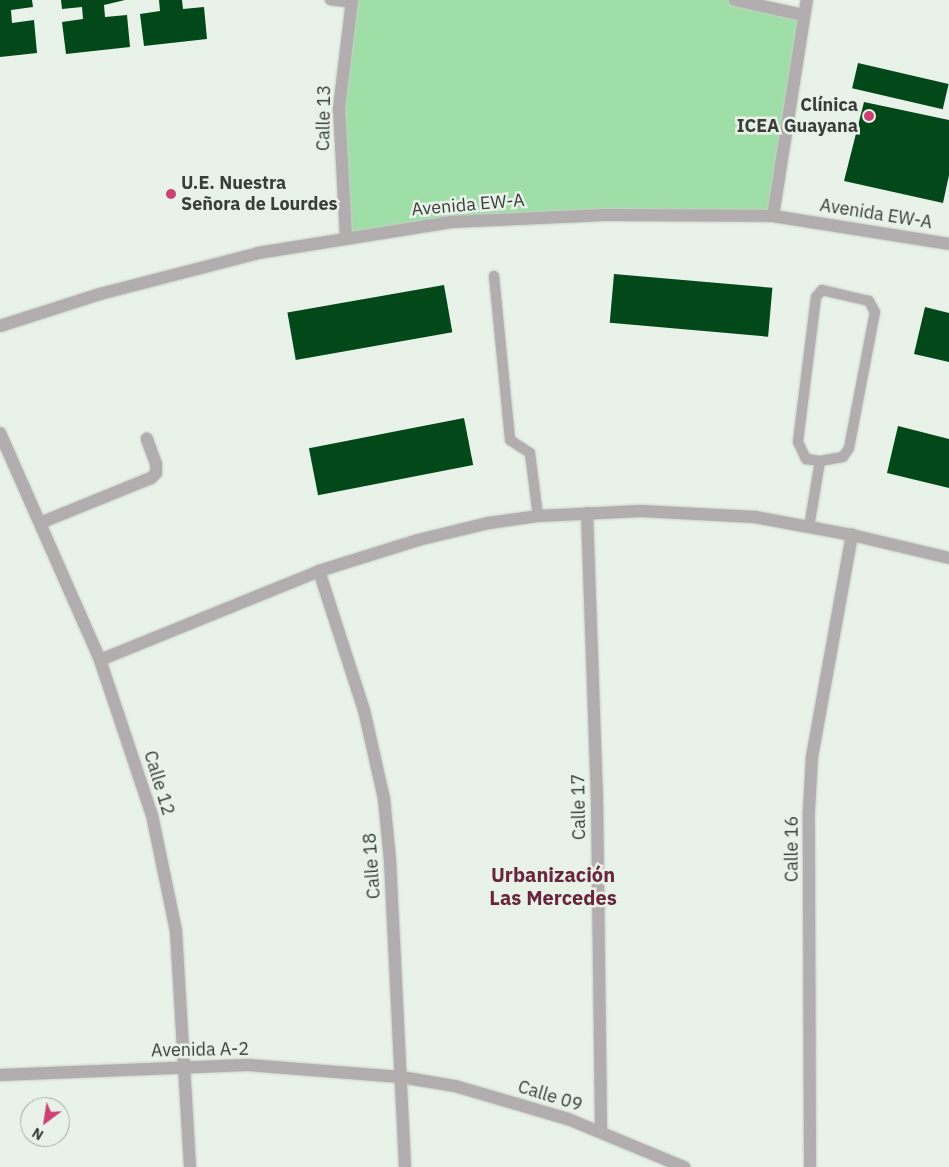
<!DOCTYPE html>
<meta charset="utf-8">
<style>
body{margin:0}
#map{position:relative;width:949px;height:1167px;overflow:hidden;background:#e9f2e9;font-family:"IBM Plex Sans",sans-serif}
div>[style]{position:absolute}
.green>*{inset:0;background:#a0dea8}
.building>*{inset:0;background:#024819;transform-origin:0 0}
.roads{filter:drop-shadow(0 0 1px #c6cec6) drop-shadow(0 0 1px #c6cec6)}
.service>*{height:10px;margin:-5px;padding:0 5px;transform-origin:5px;border-radius:5px;background:#b2adae}
.minor>*{height:12px;margin:-6px;padding:0 6px;transform-origin:6px;border-radius:6px;background:#b2adae}
.dots>*{width:14px;height:14px;translate:-50% -50%;box-sizing:border-box;border:2px solid #e9f2e9;border-radius:50%}
span{translate:-50% -50%;white-space:nowrap;text-align:center;line-height:1.15;-webkit-text-stroke:5px #e9f2e9;paint-order:stroke}
.poi-label{font-size:18px;color:#3a3e3b;font-weight:700}
.right{translate:-100% -50%;text-align:right}
.left{translate:0 -50%;text-align:left}
.street-label{font-size:18px;color:#3a3e3b}
.quarter-label{font-size:20px;color:#69253d;font-weight:700}
.north{position:absolute;left:20px;top:1097px;width:50px;height:50px;box-sizing:border-box;background:#e9f2e9;border:1px solid #a3aaa3;border-radius:50%;rotate:211deg;font-size:14px;font-weight:700;line-height:20px;text-align:center;color:#3a3e3b}
.north::after{content:'';display:block;margin:auto;width:18px;height:22px;background:#cc4074;clip-path:polygon(50% 0,100% 100%,50% 72%,0 100%)}
</style>
<div id="map">
<div class="green">
<i style="clip-path:polygon(352px 0,735px 0,803px 15px,773px 216px,604px 215px,346px 237px,340px 151px)"></i>
</div>
<div class="building">
<i style="clip-path:polygon(0 0,32px 0,33px 7px,11px 10px,12px 23px,34px 20px,37px 53px,0 57px)"></i>
<i style="clip-path:polygon(61px 0,125px 0,104px 5px,105px 17px,127px 15px,130px 47px,66px 54px,62px 22px,83px 19px,82px 7px,62px 9px)"></i>
<i style="clip-path:polygon(159px 0,182px 0,183px 9px,204px 7px,207px 39px,144px 46px,140px 14px,160px 11px)"></i>
<i style="left:858px;top:63px;width:93px;height:26px;rotate:13deg"></i>
<i style="clip-path:polygon(864px 102px,949px 120px,949px 175px,943px 203px,844px 181px)"></i>
<i style="left:614px;top:274px;width:159px;height:49px;rotate:5deg"></i>
<i style="left:444px;top:285px;width:48px;height:159px;rotate:80deg"></i>
<i style="clip-path:polygon(925px 307px,949px 313px,949px 362px,914px 354px)"></i>
<i style="left:464px;top:418px;width:48px;height:158px;rotate:79deg"></i>
<i style="clip-path:polygon(898px 426px,949px 439px,949px 488px,887px 473px)"></i>
</div>
<div class="roads">
<div class="service">
<i style="left:330px;top:0;width:21px;rotate:8deg"></i>
<i style="left:494px;top:276px;width:165px;rotate:84.4deg"></i>
<i style="left:510px;top:440px;width:24px;rotate:33deg"></i>
<i style="left:530px;top:453px;width:64px;rotate:82.8deg"></i>
<i style="left:809px;top:527px;width:67px;rotate:-80.5deg"></i>
<i style="left:820px;top:461px;width:23px;rotate:-10deg"></i>
<i style="left:843px;top:457px;width:11px;rotate:-56deg"></i>
<i style="left:849px;top:448px;width:138px;rotate:-79.2deg"></i>
<i style="left:875px;top:312px;width:13px;rotate:-119deg"></i>
<i style="left:869px;top:301px;width:48px;rotate:-166.8deg"></i>
<i style="left:822px;top:290px;width:9px;rotate:131deg"></i>
<i style="left:816px;top:297px;width:146px;rotate:97.1deg"></i>
<i style="left:798px;top:442px;width:19px;rotate:65deg"></i>
<i style="left:806px;top:459px;width:14px;rotate:8deg"></i>
</div>
<div class="minor">
<i style="left:735px;top:0;width:70px;rotate:12.4deg"></i>
<i style="left:773px;top:216px;width:219px;rotate:-81.1deg"></i>
<i style="left:346px;top:237px;width:129px;rotate:-93.1deg"></i>
<i style="left:339px;top:108px;width:109px;rotate:-83.1deg"></i>
<i style="left:0;top:326px;width:105px;rotate:-17.7deg"></i>
<i style="left:100px;top:294px;width:163px;rotate:-14.5deg"></i>
<i style="left:258px;top:253px;width:196px;rotate:-9.1deg"></i>
<i style="left:452px;top:222px;width:152px;rotate:-2.6deg"></i>
<i style="left:604px;top:215px;width:169px;rotate:0.3deg"></i>
<i style="left:773px;top:216px;width:178px;rotate:9deg"></i>
<i style="left:0;top:433px;width:248px;rotate:66.2deg"></i>
<i style="left:100px;top:660px;width:163px;rotate:71.5deg"></i>
<i style="left:152px;top:815px;width:118px;rotate:78.3deg"></i>
<i style="left:176px;top:931px;width:236px;rotate:86.6deg"></i>
<i style="left:587px;top:513px;width:286px;rotate:88deg"></i>
<i style="left:597px;top:799px;width:332px;rotate:89.3deg"></i>
<i style="left:40px;top:523px;width:120px;rotate:-22.1deg"></i>
<i style="left:151px;top:478px;width:7px;rotate:-45deg"></i>
<i style="left:156px;top:473px;width:9px;rotate:-90deg"></i>
<i style="left:156px;top:464px;width:27px;rotate:-110deg"></i>
<i style="left:319px;top:571px;width:146px;rotate:72.1deg"></i>
<i style="left:364px;top:710px;width:91px;rotate:77.3deg"></i>
<i style="left:384px;top:799px;width:61px;rotate:84.4deg"></i>
<i style="left:390px;top:860px;width:307px;rotate:87.2deg"></i>
<i style="left:100px;top:660px;width:236px;rotate:-22.1deg"></i>
<i style="left:319px;top:571px;width:104px;rotate:-17.4deg"></i>
<i style="left:418px;top:540px;width:73px;rotate:-13.5deg"></i>
<i style="left:489px;top:523px;width:49px;rotate:-8.1deg"></i>
<i style="left:538px;top:516px;width:103px;rotate:-2.8deg"></i>
<i style="left:641px;top:511px;width:114px;rotate:3deg"></i>
<i style="left:755px;top:517px;width:99px;rotate:10.5deg"></i>
<i style="left:852px;top:535px;width:100px;rotate:13.3deg"></i>
<i style="left:0;top:1075px;width:248px;rotate:-2.3deg"></i>
<i style="left:248px;top:1065px;width:153px;rotate:4.5deg"></i>
<i style="left:401px;top:1077px;width:55px;rotate:9.5deg"></i>
<i style="left:455px;top:1086px;width:118px;rotate:16.3deg"></i>
<i style="left:568px;top:1119px;width:126px;rotate:22.5deg"></i>
<i style="left:810px;top:1167px;width:357px;rotate:-90.2deg"></i>
<i style="left:809px;top:810px;width:53px;rotate:-86.8deg"></i>
<i style="left:812px;top:757px;width:226px;rotate:-79.8deg"></i>
</div>
</div>
<div class="dots">
<i style="left:869px;top:116px;background:#cc4074"></i>
<i style="left:171px;top:194px;background:#cc4074"></i>
</div>
<div class="poi-label">
<span class="right" style="left:858px;top:116px">Clínica<br>ICEA Guayana</span>
<span class="left" style="left:181px;top:194px">U.E. Nuestra<br>Señora de Lourdes</span>
</div>
<div class="street-label">
<span style="left:324px;top:118px;rotate:-89deg">Calle 13</span>
<span style="left:468px;top:205px;rotate:-5deg">Avenida EW-A</span>
<span style="left:876px;top:214px;rotate:9deg">Avenida EW-A</span>
<span style="left:159px;top:783px;rotate:73deg">Calle 12</span>
<span style="left:579px;top:807px;rotate:-91deg">Calle 17</span>
<span style="left:792px;top:849px;rotate:-90deg">Calle 16</span>
<span style="left:372px;top:866px;rotate:-94deg">Calle 18</span>
<span style="left:200px;top:1050px;rotate:-1deg">Avenida A-2</span>
<span style="left:550px;top:1096px;rotate:17deg">Calle 09</span>
</div>
<div class="quarter-label">
<span style="left:553px;top:886px">Urbanización<br>Las Mercedes</span>
</div>
<div class="north">N</div>
</div>
